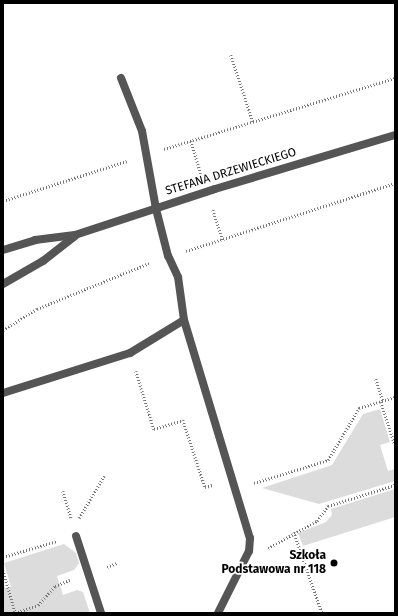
<!DOCTYPE html>
<meta charset="utf-8">
<style>
body{margin:0}
#map{position:relative;width:398px;height:616px;overflow:hidden;background:#fff;font-family:"Fira Sans",sans-serif}
div>[style]{position:absolute}
.green>*{inset:0;background:#dcdcdc}
.path>*{height:2.5px;margin-top:-1.25px;transform-origin:0;background:repeating-linear-gradient(90deg,#777 0 1px,transparent 0 3px)}
.lane>*{height:8px;margin:-4px;padding:0 4px;transform-origin:4px;border-radius:4px;background:#555}
.street>*{height:8px;margin:-4px;padding:0 4px;transform-origin:4px;border-radius:4px;background:#555}
.dots>*{width:11px;height:11px;translate:-50% -50%;box-sizing:border-box;border:2px solid #fff;border-radius:50%}
span{translate:-50% -50%;white-space:nowrap;text-align:center;line-height:1.15;-webkit-text-stroke:3.5px #fff;paint-order:stroke}
.street-label{font-size:12px;color:#000}
.poi-label{font-size:12px;color:#000;font-weight:700}
.right{translate:-100% -50%;text-align:right}
.frame{position:absolute;inset:0;border:4px solid #000;pointer-events:none}
</style>
<div id="map">
<div class="green">
<i style="clip-path:polygon(380px 409px,390px 442px,380px 445px,388px 471px,395px 469px,395px 481px,319px 504px,262px 488px,332px 465px,363px 414px)"></i>
<i style="clip-path:polygon(395px 489px,395px 517px,303px 546px,298px 533px,326px 522px,332px 515px,331px 509px)"></i>
<i style="clip-path:polygon(64px 544px,76px 553px,79px 563px,74px 570px,57px 576px,63px 595px,77px 590px,83px 592px,90px 613px,3px 613px,3px 580px,5px 588px,11px 587px,4px 563px)"></i>
</div>
<div class="path">
<i style="left:231px;top:55px;width:71px;rotate:71.8deg"></i>
<i style="left:191px;top:141px;width:34px;rotate:73deg"></i>
<i style="left:164px;top:149px;width:242px;rotate:-17.1deg"></i>
<i style="left:3px;top:201px;width:130px;rotate:-17.9deg"></i>
<i style="left:213px;top:210px;width:32px;rotate:72deg"></i>
<i style="left:186px;top:251px;width:220px;rotate:-18deg"></i>
<i style="left:3px;top:330px;width:40px;rotate:-32deg"></i>
<i style="left:37px;top:309px;width:121px;rotate:-22.3deg"></i>
<i style="left:136px;top:371px;width:61px;rotate:72.8deg"></i>
<i style="left:154px;top:429px;width:30px;rotate:-17deg"></i>
<i style="left:183px;top:420px;width:71px;rotate:71.8deg"></i>
<i style="left:205px;top:487px;width:8px;rotate:-14deg"></i>
<i style="left:376px;top:379px;width:23px;rotate:72deg"></i>
<i style="left:381px;top:402px;width:45px;rotate:72deg"></i>
<i style="left:254px;top:483px;width:77px;rotate:-17.3deg"></i>
<i style="left:328px;top:460px;width:61px;rotate:-59.2deg"></i>
<i style="left:359px;top:408px;width:38px;rotate:-17deg"></i>
<i style="left:63px;top:491px;width:28px;rotate:73deg"></i>
<i style="left:79px;top:518px;width:49px;rotate:-59.2deg"></i>
<i style="left:294px;top:532px;width:86px;rotate:70.9deg"></i>
<i style="left:268px;top:548px;width:56px;rotate:-28.9deg"></i>
<i style="left:317px;top:521px;width:19px;rotate:-54deg"></i>
<i style="left:328px;top:506px;width:70px;rotate:-17.4deg"></i>
<i style="left:3px;top:557px;width:56px;rotate:-16.5deg"></i>
<i style="left:107px;top:567px;width:11px;rotate:-22deg"></i>
<i style="left:3px;top:570px;width:43px;rotate:73.7deg"></i>
<i style="left:15px;top:613px;width:24px;rotate:-19deg"></i>
<i style="left:38px;top:605px;width:25px;rotate:-48deg"></i>
<i style="left:55px;top:586px;width:16px;rotate:-22deg"></i>
</div>
<div class="lane">
<i style="left:121px;top:78px;width:57px;rotate:68.4deg"></i>
<i style="left:142px;top:131px;width:79px;rotate:79.8deg"></i>
<i style="left:184px;top:320px;width:228px;rotate:73.2deg"></i>
<i style="left:250px;top:538px;width:13px;rotate:94deg"></i>
<i style="left:249px;top:551px;width:69px;rotate:116.6deg"></i>
<i style="left:76px;top:536px;width:81px;rotate:72deg"></i>
</div>
<div class="street">
<i style="left:3px;top:250px;width:34px;rotate:-17deg"></i>
<i style="left:35px;top:240px;width:40px;rotate:-7.1deg"></i>
<i style="left:75px;top:235px;width:147px;rotate:-18.2deg"></i>
<i style="left:215px;top:189px;width:188px;rotate:-16.7deg"></i>
<i style="left:3px;top:284px;width:46px;rotate:-29.9deg"></i>
<i style="left:43px;top:261px;width:41px;rotate:-38deg"></i>
<i style="left:3px;top:393px;width:133px;rotate:-17.5deg"></i>
<i style="left:130px;top:353px;width:63px;rotate:-31.4deg"></i>
<i style="left:184px;top:320px;width:43px;rotate:-97.9deg"></i>
<i style="left:178px;top:277px;width:23px;rotate:-115deg"></i>
<i style="left:168px;top:256px;width:49px;rotate:-104.3deg"></i>
</div>
<div class="dots">
<i style="left:334px;top:563px;background:#000"></i>
</div>
<div class="street-label">
<span style="left:231px;top:172px;rotate:-17deg">STEFANA DRZEWIECKIEGO</span>
</div>
<div class="poi-label">
<span class="right" style="left:326px;top:563px">Szkoła<br>Podstawowa nr 118</span>
</div>
<div class="frame"></div>
</div>
